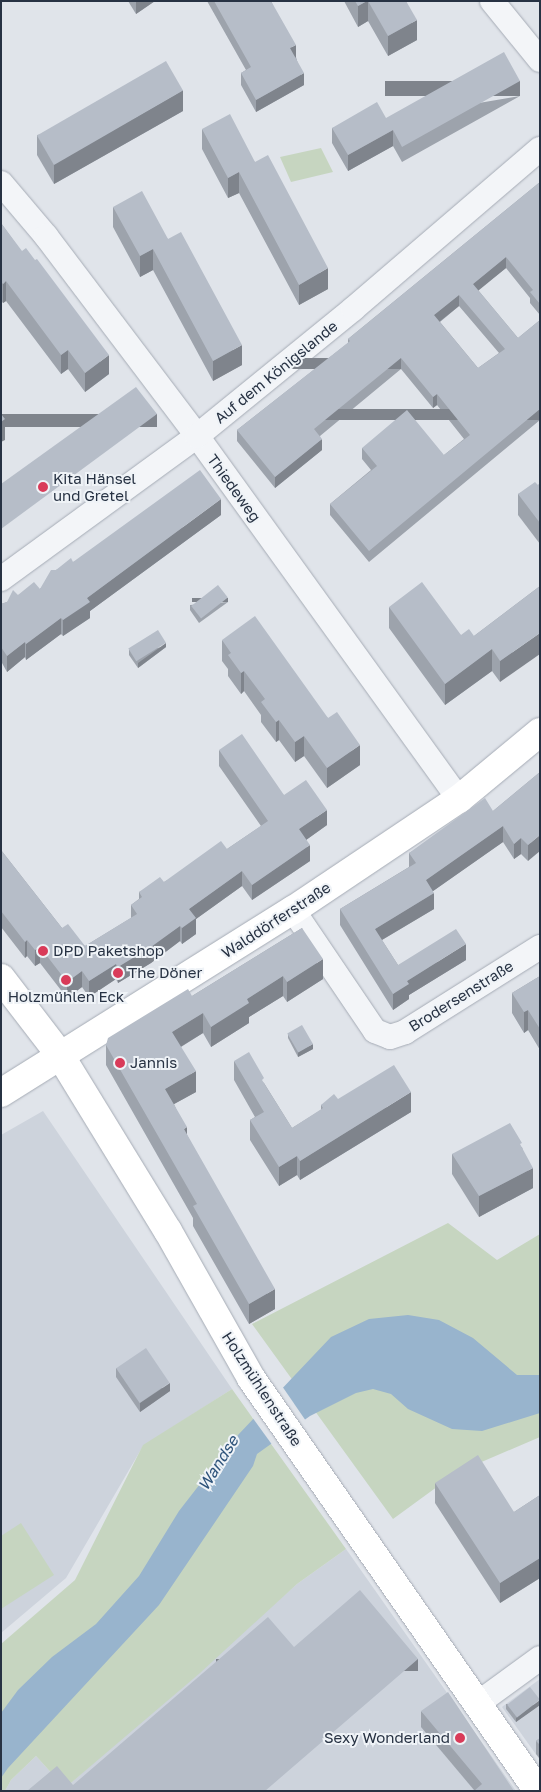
<!DOCTYPE html>
<meta charset="utf-8">
<style>
body{margin:0}
#map{position:relative;width:541px;height:1792px;overflow:hidden;background:#e0e4ea;font-family:"Golos Text",sans-serif}
div>[style]{position:absolute}
.built>*{inset:0;background:#cdd3dc}
.green>*{inset:0;background:#c6d5c0}
.water>*{inset:0;background:#98b4cd}
.pier>*{inset:0;background:#e0e4ea}
.roads{filter:drop-shadow(0 0 1px #a5abb5) drop-shadow(0 0 1px #a5abb5)}
.street>*{height:24px;margin:-12px;padding:0 12px;transform-origin:12px;border-radius:12px;background:#f3f5f8}
.secondary>*{height:28px;margin:-14px;padding:0 14px;transform-origin:14px;border-radius:14px;background:#fff}
.wall>*{inset:0;background:#9da3ac}
.shaded-wall>*{inset:0;background:#7f848c;transform-origin:0 0}
.building>*{inset:0;background:#b6bdc8;transform-origin:0 0}
.dots>*{width:14px;height:14px;translate:-50% -50%;box-sizing:border-box;border:2px solid #eff3f7;border-radius:50%}
span{translate:-50% -50%;white-space:nowrap;text-align:center;line-height:1.15;-webkit-text-stroke:4px #eff3f7;paint-order:stroke}
.street-label{font-size:15px;color:#273243}
.poi-label{font-size:15px;color:#273243}
.left{translate:0 -50%;text-align:left}
.right{translate:-100% -50%;text-align:right}
.water-label{font-size:16px;color:#2e537a;font-style:italic}
.frame{position:absolute;inset:0;border:2px solid #273243;pointer-events:none}
</style>
<div id="map">
<div class="built">
<i style="clip-path:polygon(43px 1111px,232px 1389px,143px 1446px,66px 1578px,1px 1633px,1px 1135px)"></i>
<i style="clip-path:polygon(346px 1549px,516px 1791px,5px 1791px,11px 1780px,36px 1756px,65px 1788px,297px 1584px)"></i>
<i style="clip-path:polygon(540px 1679px,540px 1760px,502px 1707px)"></i>
</div>
<div class="green">
<i style="clip-path:polygon(321px 148px,333px 172px,291px 182px,280px 157px)"></i>
<i style="clip-path:polygon(448px 1223px,497px 1260px,540px 1234px,540px 1437px,456px 1473px,393px 1519px,252px 1324px)"></i>
<i style="clip-path:polygon(232px 1389px,346px 1549px,297px 1584px,200px 1673px,65px 1788px,36px 1756px,11px 1780px,5px 1791px,1px 1791px,1px 1644px,75px 1580px,143px 1445px)"></i>
<i style="clip-path:polygon(21px 1523px,54px 1575px,1px 1609px,1px 1536px)"></i>
</div>
<div class="water">
<i style="clip-path:polygon(408px 1315px,439px 1320px,473px 1338px,517px 1375px,540px 1375px,540px 1413px,482px 1431px,452px 1429px,408px 1409px,391px 1394px,373px 1389px,356px 1393px,310px 1416px,257px 1454px,253px 1466px,159px 1605px,8px 1768px,1px 1778px,1px 1713px,18px 1690px,52px 1657px,96px 1624px,139px 1576px,179px 1511px,238px 1435px,331px 1337px,369px 1319px)"></i>
</div>
<div class="pier">
<i style="clip-path:polygon(282px 1386px,306px 1421px,273px 1446px,252px 1417px)"></i>
</div>
<div class="roads">
<div class="street">
<i style="left:492px;top:1px;width:76px;rotate:50.9deg"></i>
<i style="left:1px;top:183px;width:70px;rotate:49.7deg"></i>
<i style="left:46px;top:236px;width:251px;rotate:52.9deg"></i>
<i style="left:197px;top:436px;width:448px;rotate:54.2deg"></i>
<i style="left:1px;top:579px;width:243px;rotate:-36.1deg"></i>
<i style="left:197px;top:436px;width:201px;rotate:-39.1deg"></i>
<i style="left:353px;top:309px;width:246px;rotate:-40.6deg"></i>
<i style="left:293px;top:910px;width:146px;rotate:55.9deg"></i>
<i style="left:375px;top:1031px;width:16px;rotate:22deg"></i>
<i style="left:390px;top:1037px;width:16px;rotate:-18deg"></i>
<i style="left:405px;top:1032px;width:160px;rotate:-32.2deg"></i>
<i style="left:477px;top:1704px;width:78px;rotate:-36.1deg"></i>
</div>
<div class="secondary">
<i style="left:1px;top:978px;width:97px;rotate:52.5deg"></i>
<i style="left:60px;top:1055px;width:206px;rotate:58.5deg"></i>
<i style="left:168px;top:1231px;width:169px;rotate:60.5deg"></i>
<i style="left:251px;top:1378px;width:503px;rotate:55.2deg"></i>
<i style="left:1px;top:1093px;width:345px;rotate:-32.1deg"></i>
<i style="left:293px;top:910px;width:200px;rotate:-33.8deg"></i>
<i style="left:459px;top:799px;width:105px;rotate:-39.6deg"></i>
</div>
</div>
<div class="wall">
<i style="clip-path:polygon(128px 1px,155px 1px,136px 14px)"></i>
<i style="clip-path:polygon(207px 1px,271px 1px,296px 57px,304px 85px,256px 112px,241px 85px,241px 73px,246px 70px)"></i>
<i style="clip-path:polygon(344px 1px,406px 1px,417px 40px,388px 56px,368px 21px,358px 27px)"></i>
<i style="clip-path:polygon(520px 96px,402px 162px,393px 146px,348px 171px,332px 143px,332px 128px)"></i>
<i style="clip-path:polygon(183px 111px,54px 184px,37px 155px,37px 135px)"></i>
<i style="clip-path:polygon(202px 129px,255px 162px,328px 289px,299px 305px,239px 193px,228px 198px,202px 149px)"></i>
<i style="clip-path:polygon(evenodd,540px 182px,540px 315px,530px 303px,530px 298px,506px 268px,478px 290px,518px 338px,540px 320px,540px 420px,369px 562px,330px 515px,330px 504px,371px 470px,362px 459px,362px 448px,444px 455px,464px 439px,437px 405px,433px 408px,401px 369px,320px 436px,322px 450px,275px 488px,237px 441px,237px 430px,348px 343px,348px 339px,540px 182px,459px 306px,499px 353px,478px 368px,440px 322px,459px 306px)"></i>
<i style="clip-path:polygon(113px 207px,168px 239px,242px 365px,213px 381px,153px 270px,140px 277px,113px 227px)"></i>
<i style="clip-path:polygon(1px 223px,109px 374px,85px 392px,68px 369px,61px 374px,6px 301px,3px 303px,1px 301px)"></i>
<i style="clip-path:polygon(540px 484px,540px 544px,518px 515px,518px 494px)"></i>
<i style="clip-path:polygon(221px 515px,90px 611px,90px 618px,63px 636px,61px 634px,26px 660px,25px 657px,7px 672px,2px 663px,1px 604px,7px 602px,18px 595px,40px 589px,56px 570px,73px 562px)"></i>
<i style="clip-path:polygon(540px 586px,500px 682px,492px 671px,445px 705px,389px 628px,389px 607px,461px 635px,474px 636px)"></i>
<i style="clip-path:polygon(228px 602px,199px 623px,190px 610px,190px 605px)"></i>
<i style="clip-path:polygon(222px 640px,328px 718px,360px 765px,327px 788px,304px 756px,295px 762px,279px 740px,276px 742px,261px 722px,261px 715px,244px 691px,241px 694px,228px 676px,228px 669px,222px 661px)"></i>
<i style="clip-path:polygon(166px 647px,138px 668px,129px 655px,129px 650px)"></i>
<i style="clip-path:polygon(219px 750px,327px 825px,306px 840px,310px 861px,252px 900px,242px 886px,196px 919px,196px 934px,182px 944px,180px 941px,151px 963px,118px 983px,116px 979px,89px 997px,82px 987px,67px 998px,40px 963px,35px 966px,27px 956px,25px 958px,1px 927px,1px 850px,62px 928px,85px 946px,131px 918px,131px 905px,139px 899px,139px 892px,164px 882px,227px 849px,261px 826px,219px 766px)"></i>
<i style="clip-path:polygon(540px 772px,528px 861px,521px 854px,514px 859px,503px 842px,433px 891px,434px 909px,382px 940px,398px 965px,466px 960px,409px 995px,409px 999px,393px 1010px,340px 925px,340px 909px,409px 867px,409px 853px,493px 811px)"></i>
<i style="clip-path:polygon(302px 928px,323px 979px,287px 1002px,283px 996px,249px 1017px,249px 1023px,211px 1047px,203px 1033px,181px 1047px,196px 1092px,174px 1104px,187px 1135px,275px 1309px,249px 1324px,193px 1226px,193px 1218px,106px 1065px,106px 1045px,192px 996px)"></i>
<i style="clip-path:polygon(540px 976px,540px 1050px,528px 1030px,524px 1033px,512px 1013px,512px 993px)"></i>
<i style="clip-path:polygon(288px 1034px,313px 1049px,298px 1057px,288px 1038px)"></i>
<i style="clip-path:polygon(234px 1061px,264px 1083px,292px 1128px,321px 1110px,321px 1105px,338px 1099px,411px 1112px,300px 1180px,297px 1175px,279px 1186px,250px 1140px,250px 1120px,255px 1117px,234px 1080px)"></i>
<i style="clip-path:polygon(522px 1147px,533px 1188px,479px 1217px,452px 1174px,452px 1154px)"></i>
<i style="clip-path:polygon(116px 1368px,170px 1391px,140px 1412px,116px 1377px)"></i>
<i style="clip-path:polygon(435px 1483px,514px 1512px,540px 1495px,540px 1578px,500px 1603px,435px 1503px)"></i>
<i style="clip-path:polygon(506px 1704px,540px 1705px,516px 1722px,506px 1709px)"></i>
<i style="clip-path:polygon(421px 1711px,514px 1791px,474px 1790px,421px 1727px)"></i>
<i style="clip-path:polygon(540px 1738px,540px 1759px,536px 1754px,536px 1741px)"></i>
</div>
<div class="shaded-wall">
<i style="clip-path:polygon(136px 1px,155px 1px,136px 14px)"></i>
<i style="clip-path:polygon(367px 1px,368px 1px,368px 21px,358px 27px,358px 6px)"></i>
<i style="clip-path:polygon(417px 20px,417px 40px,388px 56px,388px 36px)"></i>
<i style="clip-path:polygon(296px 45px,296px 57px,290px 61px,290px 48px)"></i>
<i style="clip-path:polygon(304px 73px,304px 85px,256px 112px,256px 100px)"></i>
<i style="left:520px;top:81px;width:15px;height:135px;rotate:90deg"></i>
<i style="clip-path:polygon(183px 90px,183px 111px,54px 184px,54px 164px)"></i>
<i style="clip-path:polygon(393px 130px,393px 146px,348px 171px,348px 155px)"></i>
<i style="clip-path:polygon(239px 172px,239px 193px,228px 198px,228px 178px)"></i>
<i style="clip-path:polygon(153px 249px,153px 270px,140px 277px,140px 256px)"></i>
<i style="clip-path:polygon(506px 257px,506px 268px,473px 295px,473px 284px)"></i>
<i style="clip-path:polygon(328px 268px,328px 289px,299px 305px,299px 285px)"></i>
<i style="clip-path:polygon(6px 281px,6px 301px,3px 303px,3px 284px)"></i>
<i style="clip-path:polygon(459px 295px,459px 306px,434px 326px,434px 315px)"></i>
<i style="clip-path:polygon(242px 345px,242px 365px,213px 381px,213px 361px)"></i>
<i style="clip-path:polygon(68px 350px,68px 369px,61px 374px,61px 355px)"></i>
<i style="clip-path:polygon(109px 355px,109px 374px,85px 392px,85px 373px)"></i>
<i style="left:401px;top:358px;width:11px;height:112px;rotate:90deg"></i>
<i style="clip-path:polygon(437px 394px,437px 405px,433px 408px,433px 397px)"></i>
<i style="left:540px;top:409px;width:11px;height:222px;rotate:90deg"></i>
<i style="left:157px;top:414px;width:13px;height:194px;rotate:90deg"></i>
<i style="clip-path:polygon(5px 419px,5px 440px,1px 442px,1px 422px)"></i>
<i style="clip-path:polygon(322px 439px,322px 450px,275px 488px,275px 477px)"></i>
<i style="clip-path:polygon(221px 499px,221px 515px,90px 611px,90px 618px,63px 636px,63px 620px,87px 598px)"></i>
<i style="left:228px;top:598px;width:4px;height:36px;rotate:90deg"></i>
<i style="clip-path:polygon(61px 618px,61px 634px,26px 660px,26px 644px)"></i>
<i style="clip-path:polygon(540px 633px,540px 654px,500px 682px,500px 661px)"></i>
<i style="clip-path:polygon(25px 642px,25px 657px,7px 672px,7px 656px)"></i>
<i style="clip-path:polygon(166px 643px,166px 647px,138px 668px,138px 663px)"></i>
<i style="clip-path:polygon(492px 649px,492px 671px,445px 705px,445px 684px)"></i>
<i style="clip-path:polygon(244px 671px,244px 691px,241px 694px,241px 673px)"></i>
<i style="clip-path:polygon(279px 720px,279px 740px,276px 742px,276px 722px)"></i>
<i style="clip-path:polygon(304px 736px,304px 756px,295px 762px,295px 742px)"></i>
<i style="clip-path:polygon(360px 745px,360px 765px,327px 788px,327px 768px)"></i>
<i style="clip-path:polygon(327px 810px,327px 825px,299px 845px,299px 829px)"></i>
<i style="clip-path:polygon(503px 826px,503px 842px,426px 896px,426px 880px)"></i>
<i style="clip-path:polygon(540px 835px,540px 851px,528px 861px,528px 845px)"></i>
<i style="clip-path:polygon(521px 838px,521px 854px,514px 859px,514px 844px)"></i>
<i style="clip-path:polygon(310px 845px,310px 861px,252px 900px,252px 885px)"></i>
<i style="clip-path:polygon(242px 871px,242px 886px,196px 919px,196px 934px,182px 944px,182px 928px,189px 909px)"></i>
<i style="clip-path:polygon(434px 893px,434px 909px,375px 944px,375px 929px)"></i>
<i style="clip-path:polygon(180px 926px,180px 941px,151px 963px,118px 983px,118px 967px)"></i>
<i style="clip-path:polygon(27px 940px,27px 956px,25px 958px,25px 942px)"></i>
<i style="clip-path:polygon(466px 944px,466px 960px,409px 995px,409px 999px,393px 1010px,393px 994px,407px 981px)"></i>
<i style="clip-path:polygon(40px 947px,40px 963px,35px 966px,35px 950px)"></i>
<i style="clip-path:polygon(323px 959px,323px 979px,287px 1002px,287px 982px)"></i>
<i style="clip-path:polygon(116px 964px,116px 979px,89px 997px,89px 981px)"></i>
<i style="clip-path:polygon(82px 971px,82px 987px,67px 998px,67px 982px)"></i>
<i style="clip-path:polygon(283px 976px,283px 996px,249px 1017px,249px 1023px,211px 1047px,211px 1027px,247px 999px)"></i>
<i style="clip-path:polygon(528px 1010px,528px 1030px,524px 1033px,524px 1012px)"></i>
<i style="clip-path:polygon(203px 1013px,203px 1033px,172px 1052px,172px 1032px)"></i>
<i style="clip-path:polygon(313px 1044px,313px 1049px,298px 1057px,298px 1052px)"></i>
<i style="clip-path:polygon(196px 1071px,196px 1092px,165px 1109px,165px 1089px)"></i>
<i style="clip-path:polygon(411px 1092px,411px 1112px,300px 1180px,300px 1161px)"></i>
<i style="clip-path:polygon(187px 1127px,187px 1147px,184px 1129px)"></i>
<i style="clip-path:polygon(297px 1156px,297px 1175px,279px 1186px,279px 1167px)"></i>
<i style="clip-path:polygon(533px 1168px,533px 1188px,479px 1217px,479px 1196px)"></i>
<i style="clip-path:polygon(275px 1289px,275px 1309px,249px 1324px,249px 1304px)"></i>
<i style="clip-path:polygon(170px 1383px,170px 1391px,140px 1412px,140px 1403px)"></i>
<i style="clip-path:polygon(540px 1558px,540px 1578px,500px 1603px,500px 1583px)"></i>
<i style="left:418px;top:1659px;width:12px;height:202px;rotate:90deg"></i>
<i style="clip-path:polygon(540px 1700px,540px 1705px,516px 1722px,516px 1718px)"></i>
</div>
<div class="building">
<i style="clip-path:polygon(214px 1px,271px 1px,296px 45px,290px 48px,304px 73px,256px 100px,241px 73px,251px 67px)"></i>
<i style="clip-path:polygon(355px 1px,367px 1px,358px 6px)"></i>
<i style="clip-path:polygon(368px 1px,406px 1px,417px 20px,388px 36px)"></i>
<i style="clip-path:polygon(504px 52px,520px 81px,402px 147px,393px 130px,348px 155px,332px 128px,377px 102px,386px 118px)"></i>
<i style="left:166px;top:61px;width:34px;height:149px;rotate:60deg"></i>
<i style="clip-path:polygon(230px 114px,255px 162px,268px 155px,328px 268px,299px 285px,239px 172px,228px 178px,202px 129px)"></i>
<i style="clip-path:polygon(evenodd,540px 182px,540px 304px,530px 292px,533px 290px,506px 257px,473px 284px,518px 338px,540px 320px,540px 409px,369px 551px,330px 504px,377px 466px,362px 448px,407px 410px,444px 455px,470px 435px,437px 394px,433px 397px,401px 358px,314px 429px,322px 439px,275px 477px,237px 430px,350px 341px,348px 339px,540px 182px,459px 295px,505px 349px,478px 368px,434px 315px,459px 295px)"></i>
<i style="clip-path:polygon(142px 191px,168px 239px,181px 232px,242px 345px,213px 361px,153px 249px,140px 256px,113px 207px)"></i>
<i style="clip-path:polygon(1px 223px,22px 251px,26px 248px,35px 260px,37px 259px,109px 355px,85px 373px,68px 350px,61px 355px,6px 281px,3px 284px,1px 282px)"></i>
<i style="clip-path:polygon(136px 387px,157px 414px,1px 529px,1px 484px)"></i>
<i style="clip-path:polygon(1px 414px,5px 419px,1px 422px)"></i>
<i style="clip-path:polygon(200px 470px,221px 499px,87px 598px,90px 602px,63px 620px,61px 618px,26px 644px,25px 642px,7px 656px,1px 647px,1px 604px,7px 602px,13px 590px,18px 595px,34px 582px,40px 589px,51px 570px,56px 570px,71px 558px,73px 562px)"></i>
<i style="clip-path:polygon(535px 482px,538px 485px,540px 484px,540px 523px,518px 494px)"></i>
<i style="clip-path:polygon(422px 582px,461px 635px,469px 629px,474px 636px,540px 586px,540px 633px,500px 661px,492px 649px,445px 684px,389px 607px)"></i>
<i style="left:218px;top:585px;width:16px;height:34px;rotate:52deg"></i>
<i style="clip-path:polygon(255px 616px,328px 718px,337px 712px,360px 745px,327px 768px,304px 736px,295px 742px,279px 720px,276px 722px,261px 702px,265px 699px,244px 671px,241px 673px,228px 655px,231px 653px,222px 640px)"></i>
<i style="left:158px;top:630px;width:15px;height:35px;rotate:58deg"></i>
<i style="clip-path:polygon(242px 734px,284px 795px,306px 780px,327px 810px,299px 829px,310px 845px,252px 885px,242px 871px,189px 909px,196px 918px,182px 928px,180px 926px,151px 947px,118px 967px,116px 964px,89px 981px,82px 971px,67px 982px,40px 947px,35px 950px,27px 940px,25px 942px,1px 911px,1px 850px,62px 928px,68px 924px,85px 946px,137px 914px,131px 905px,142px 897px,139px 892px,160px 877px,164px 882px,221px 841px,227px 849px,268px 821px,219px 750px)"></i>
<i style="clip-path:polygon(540px 772px,540px 835px,528px 845px,521px 838px,514px 844px,503px 826px,426px 880px,434px 893px,375px 929px,398px 965px,456px 929px,466px 944px,407px 981px,409px 984px,393px 994px,340px 909px,416px 863px,409px 853px,485px 798px,493px 811px)"></i>
<i style="clip-path:polygon(302px 928px,323px 959px,287px 982px,283px 976px,247px 999px,249px 1003px,211px 1027px,203px 1013px,172px 1032px,196px 1071px,165px 1089px,187px 1127px,184px 1129px,275px 1289px,249px 1304px,193px 1206px,197px 1204px,106px 1045px,108px 1038px,188px 989px,192px 996px)"></i>
<i style="clip-path:polygon(540px 976px,540px 1029px,528px 1010px,524px 1012px,512px 993px)"></i>
<i style="left:302px;top:1025px;width:22px;height:17px;rotate:60deg"></i>
<i style="clip-path:polygon(249px 1052px,264px 1078px,262px 1080px,292px 1128px,323px 1108px,321px 1105px,334px 1094px,338px 1099px,394px 1065px,411px 1092px,300px 1161px,297px 1156px,279px 1167px,250px 1120px,264px 1112px,234px 1061px)"></i>
<i style="clip-path:polygon(510px 1123px,522px 1143px,520px 1144px,533px 1168px,479px 1196px,452px 1154px)"></i>
<i style="left:146px;top:1348px;width:42px;height:36px;rotate:56deg"></i>
<i style="clip-path:polygon(478px 1455px,514px 1512px,540px 1495px,540px 1558px,500px 1583px,435px 1483px)"></i>
<i style="clip-path:polygon(360px 1590px,418px 1659px,265px 1791px,27px 1791px,57px 1766px,73px 1785px,268px 1617px,294px 1647px)"></i>
<i style="left:530px;top:1687px;width:16px;height:29px;rotate:52deg"></i>
<i style="clip-path:polygon(448px 1692px,514px 1791px,474px 1791px,482px 1784px,421px 1711px)"></i>
<i style="clip-path:polygon(540px 1738px,540px 1745px,536px 1741px)"></i>
</div>
<div class="dots">
<i style="left:43px;top:487px;background:#d93b59"></i>
<i style="left:43px;top:951px;background:#d93b59"></i>
<i style="left:118px;top:973px;background:#d93b59"></i>
<i style="left:66px;top:980px;background:#d93b59"></i>
<i style="left:120px;top:1063px;background:#d93b59"></i>
<i style="left:460px;top:1738px;background:#d93b59"></i>
</div>
<div class="street-label">
<span style="left:276px;top:372px;rotate:-39deg">Auf dem Königslande</span>
<span style="left:234px;top:488px;rotate:54deg">Thiedeweg</span>
<span style="left:276px;top:920px;rotate:-33deg">Walddörferstraße</span>
<span style="left:461px;top:996px;rotate:-32deg">Brodersenstraße</span>
<span style="left:262px;top:1389px;rotate:57deg">Holzmühlenstraße</span>
</div>
<div class="poi-label">
<span class="left" style="left:53px;top:487px">Kita Hänsel<br>und Gretel</span>
<span class="left" style="left:53px;top:951px">DPD Paketshop</span>
<span class="left" style="left:128px;top:973px">The Döner</span>
<span style="left:66px;top:997px">Holzmühlen Eck</span>
<span class="left" style="left:130px;top:1063px">Jannis</span>
<span class="right" style="left:450px;top:1738px">Sexy Wonderland</span>
</div>
<div class="water-label">
<span style="left:218px;top:1463px;rotate:-58deg">Wandse</span>
</div>
<div class="frame"></div>
</div>
